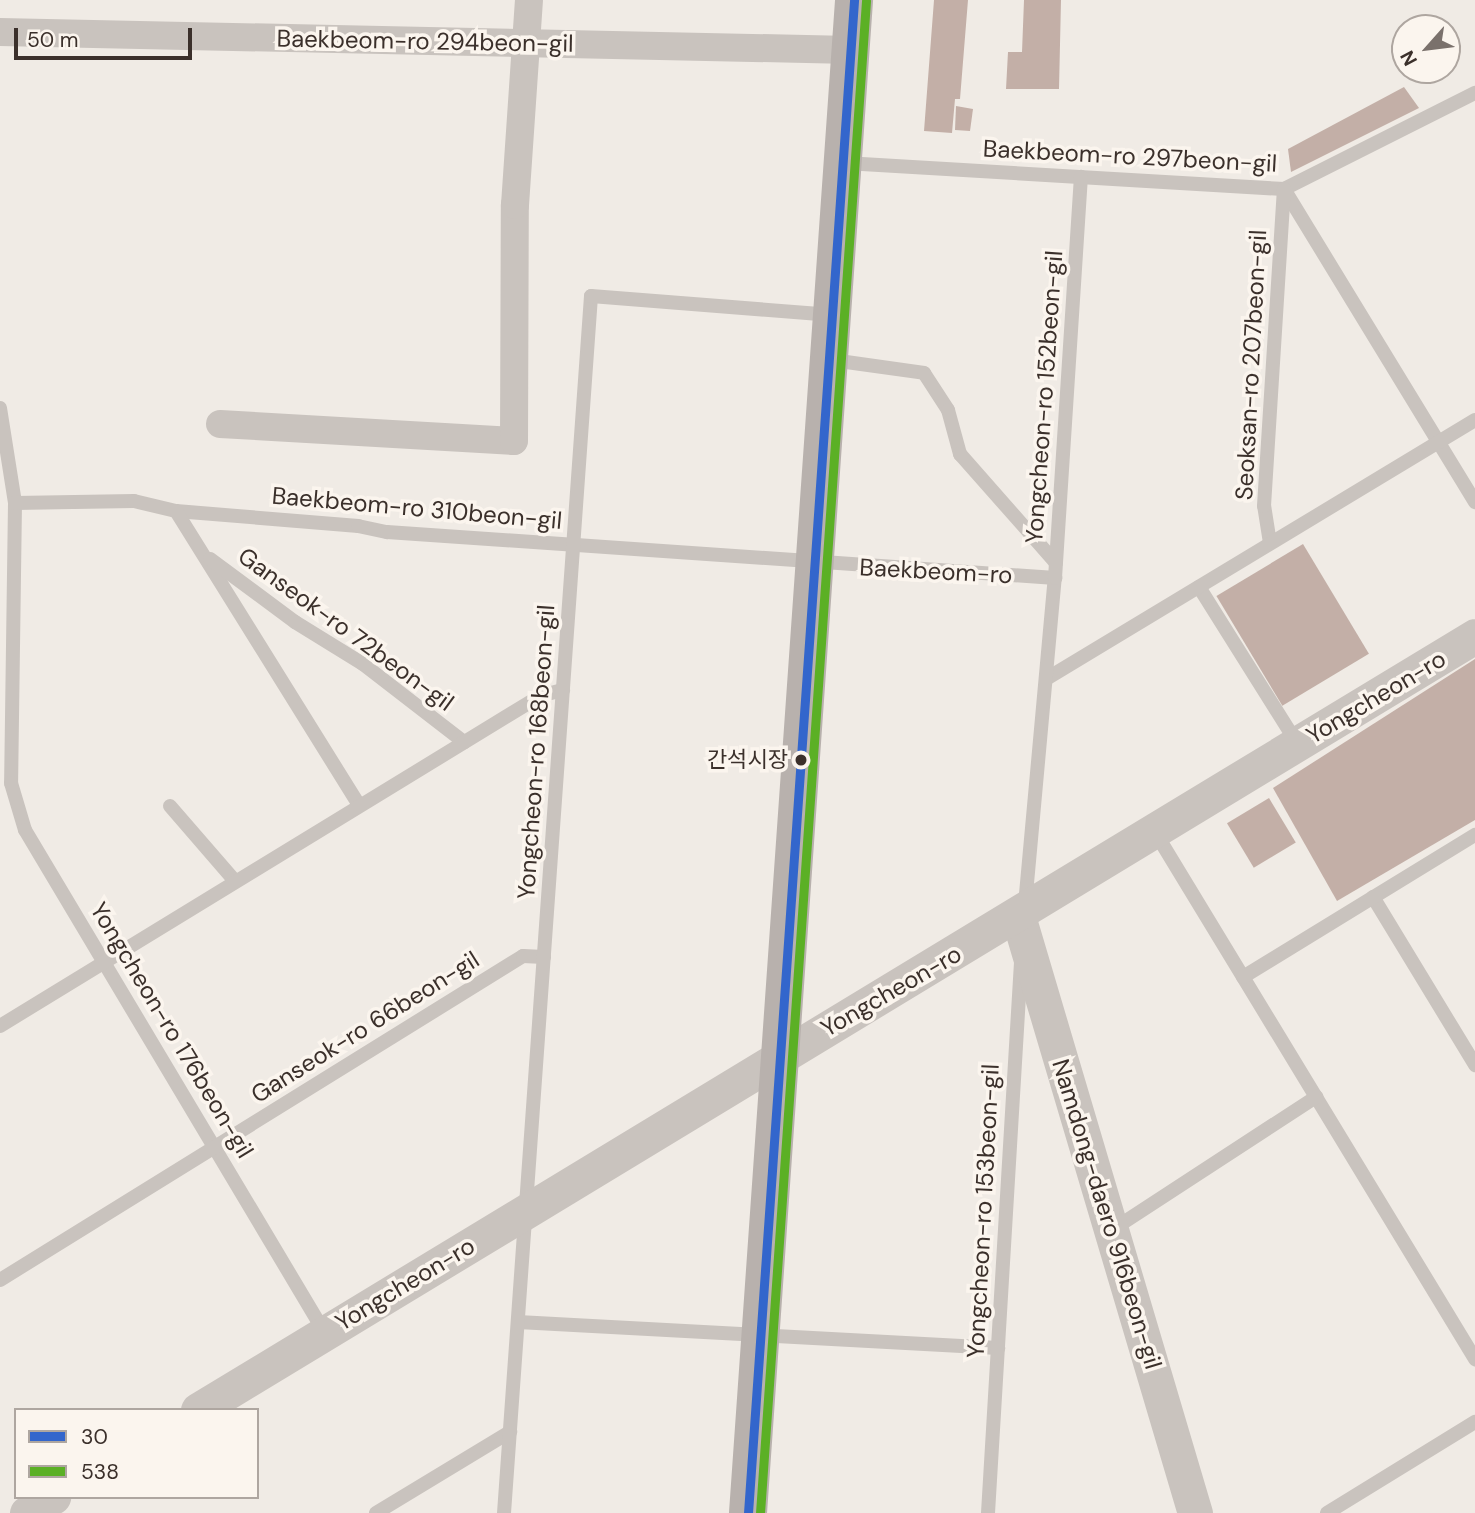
<!DOCTYPE html>
<meta charset="utf-8">
<style>
body{margin:0}
#map{position:relative;width:1475px;height:1513px;overflow:hidden;background:#f0ebe5;font-family:"DM Sans","Noto Sans KR",sans-serif}
div>[style]{position:absolute}
.building>*{inset:0;background:#c3afa7;transform-origin:0 0}
.service>*{height:14px;margin:-7px;padding:0 7px;transform-origin:7px;border-radius:7px;background:#c9c3be}
.minor>*{height:28px;margin:-14px;padding:0 14px;transform-origin:14px;border-radius:14px;background:#c9c3be}
.tertiary>*{height:35px;margin:-17.5px;padding:0 17.5px;transform-origin:17.5px;border-radius:17.5px;background:#c9c3be}
.primary>*{height:38px;margin:-19px;padding:0 19px;transform-origin:19px;border-radius:19px;background:#b8b1ad}
.bus-1>*{height:9px;margin:-4.5px;padding:0 4.5px;transform-origin:4.5px;border-radius:4.5px;background:#36c}
.bus-2>*{height:9px;margin:-4.5px;padding:0 4.5px;transform-origin:4.5px;border-radius:4.5px;background:#5bb025}
.dots>*{width:19px;height:19px;translate:-50% -50%;box-sizing:border-box;border:4px solid #fbf5ee;border-radius:50%}
span{translate:-50% -50%;white-space:nowrap;text-align:center;line-height:1.15;-webkit-text-stroke:7px #fbf5ee;paint-order:stroke}
.bus-label{font-size:22px;color:#3b302b}
.right{translate:-100% -50%;text-align:right}
.street-label{font-size:24px;color:#3b302b}
.legend{position:absolute;left:14px;top:1408px;width:245px;height:91px;box-sizing:border-box;background:#fbf5ee;border:2px solid #aea6a0;margin:0;padding:9px 12px;list-style:none;font-size:21px;color:#3b302b}
.legend li{display:flex;align-items:center;gap:14px;height:35px}
.legend b{width:35px;border:2px solid #aea6a0}
.north{position:absolute;left:1391px;top:14px;width:70px;height:70px;box-sizing:border-box;background:#fbf5ee;border:2px solid #aea6a0;border-radius:50%;rotate:242deg;font-size:19px;font-weight:700;line-height:28px;text-align:center;color:#3b302b}
.north::after{content:'';display:block;margin:auto;width:24px;height:32px;background:#7a716c;clip-path:polygon(50% 0,100% 100%,50% 72%,0 100%)}
.scale{position:absolute;left:14px;top:28px;width:178px;height:32px;box-sizing:border-box;border:4px solid #3b302b;border-top:0;padding-left:9px;font-size:21px;line-height:24px;white-space:nowrap;color:#3b302b;-webkit-text-stroke:5px #fbf5ee;paint-order:stroke}
</style>
<div id="map">
<div class="building">
<i style="clip-path:polygon(934px 0,968px 0,960px 99px,955px 99px,952px 133px,924px 131px)"></i>
<i style="clip-path:polygon(1024px 0,1061px 0,1059px 89px,1006px 89px,1008px 52px,1022px 52px)"></i>
<i style="clip-path:polygon(1404px 87px,1419px 108px,1291px 172px,1288px 149px)"></i>
<i style="clip-path:polygon(956px 106px,973px 109px,970px 131px,955px 130px)"></i>
<i style="left:1303px;top:544px;width:128px;height:101px;rotate:59deg"></i>
<i style="clip-path:polygon(1475px 659px,1475px 820px,1337px 901px,1273px 788px)"></i>
<i style="left:1269px;top:798px;width:52px;height:49px;rotate:59deg"></i>
</div>
<div class="service">
<i style="left:845px;top:163px;width:440px;rotate:3.4deg"></i>
<i style="left:1284px;top:189px;width:214px;rotate:-26.7deg"></i>
<i style="left:1284px;top:189px;width:367px;rotate:58.6deg"></i>
<i style="left:832px;top:360px;width:93px;rotate:8deg"></i>
<i style="left:924px;top:373px;width:44px;rotate:57deg"></i>
<i style="left:948px;top:410px;width:46px;rotate:74.7deg"></i>
<i style="left:960px;top:454px;width:145px;rotate:48.6deg"></i>
<i style="left:0;top:408px;width:96px;rotate:81deg"></i>
<i style="left:15px;top:503px;width:280px;rotate:90.8deg"></i>
<i style="left:11px;top:783px;width:49px;rotate:73.4deg"></i>
<i style="left:25px;top:830px;width:586px;rotate:59.19deg"></i>
<i style="left:15px;top:503px;width:119px;rotate:-1deg"></i>
<i style="left:134px;top:501px;width:43px;rotate:13.4deg"></i>
<i style="left:176px;top:511px;width:183px;rotate:4.7deg"></i>
<i style="left:358px;top:526px;width:30px;rotate:12deg"></i>
<i style="left:387px;top:532px;width:670px;rotate:3.94deg"></i>
<i style="left:176px;top:511px;width:346px;rotate:58.1deg"></i>
<i style="left:1270px;top:543px;width:37px;rotate:-99deg"></i>
<i style="left:1264px;top:506px;width:318px;rotate:-86.4deg"></i>
<i style="left:210px;top:559px;width:106px;rotate:36.5deg"></i>
<i style="left:295px;top:622px;width:80px;rotate:31.7deg"></i>
<i style="left:363px;top:664px;width:128px;rotate:37.7deg"></i>
<i style="left:1199px;top:587px;width:186px;rotate:57.9deg"></i>
<i style="left:1046px;top:679px;width:501px;rotate:-31.12deg"></i>
<i style="left:170px;top:806px;width:99px;rotate:49.1deg"></i>
<i style="left:1155px;top:832px;width:617px;rotate:58.73deg"></i>
<i style="left:1373px;top:897px;width:197px;rotate:58.7deg"></i>
<i style="left:1025px;top:905px;width:328px;rotate:-84.8deg"></i>
<i style="left:1055px;top:578px;width:402px;rotate:-86.3deg"></i>
<i style="left:1243px;top:977px;width:272px;rotate:-31.5deg"></i>
<i style="left:0;top:1026px;width:633px;rotate:-31.43deg"></i>
<i style="left:540px;top:696px;width:24px;rotate:-15deg"></i>
<i style="left:1112px;top:1230px;width:244px;rotate:-33.1deg"></i>
<i style="left:0;top:1280px;width:615px;rotate:-31.78deg"></i>
<i style="left:523px;top:956px;width:21px;rotate:3deg"></i>
<i style="left:518px;top:1322px;width:481px;rotate:3.1deg"></i>
<i style="left:376px;top:1513px;width:157px;rotate:-31.2deg"></i>
<i style="left:504px;top:1513px;width:1220px;rotate:-85.91deg"></i>
<i style="left:591px;top:296px;width:242px;rotate:4.5deg"></i>
<i style="left:988px;top:1513px;width:551px;rotate:-86.57deg"></i>
<i style="left:1327px;top:1513px;width:174px;rotate:-31.6deg"></i>
</div>
<div class="minor">
<i style="left:0;top:32px;width:851px;rotate:1.21deg"></i>
<i style="left:220px;top:424px;width:294px;rotate:3.3deg"></i>
<i style="left:514px;top:441px;width:236px;rotate:-89.8deg"></i>
<i style="left:515px;top:205px;width:205px;rotate:-86.1deg"></i>
</div>
<div class="tertiary">
<i style="left:1018px;top:916px;width:623px;rotate:73.49deg"></i>
<i style="left:198px;top:1410px;width:1493px;rotate:-31.22deg"></i>
<i style="left:27px;top:1513px;width:31px;rotate:-32deg"></i>
</div>
<div class="primary">
<i style="left:748px;top:1513px;width:1517px;rotate:-85.99deg"></i>
</div>
<div class="bus-1">
<i style="left:748px;top:1513px;width:1517px;rotate:-85.99deg"></i>
</div>
<div class="bus-2">
<i style="left:760px;top:1513px;width:1516px;rotate:-85.99deg"></i>
</div>
<div class="dots">
<i style="left:801px;top:760px;background:#3b302b"></i>
</div>
<div class="bus-label">
<span class="right" style="left:788px;top:760px">간석시장</span>
</div>
<div class="street-label">
<span style="left:425px;top:41px;rotate:1deg">Baekbeom-ro 294beon-gil</span>
<span style="left:1130px;top:156px;rotate:3deg">Baekbeom-ro 297beon-gil</span>
<span style="left:1251px;top:365px;rotate:-87deg">Seoksan-ro 207beon-gil</span>
<span style="left:1044px;top:397px;rotate:-86deg">Yongcheon-ro 152beon-gil</span>
<span style="left:417px;top:508px;rotate:5deg">Baekbeom-ro 310beon-gil</span>
<span style="left:936px;top:571px;rotate:3deg">Baekbeom-ro</span>
<span style="left:346px;top:629px;rotate:36deg">Ganseok-ro 72beon-gil</span>
<span style="left:1376px;top:697px;rotate:-31deg">Yongcheon-ro</span>
<span style="left:536px;top:752px;rotate:-86deg">Yongcheon-ro 168beon-gil</span>
<span style="left:891px;top:991px;rotate:-30deg">Yongcheon-ro</span>
<span style="left:365px;top:1027px;rotate:-32deg">Ganseok-ro 66beon-gil</span>
<span style="left:172px;top:1030px;rotate:59deg">Yongcheon-ro 176beon-gil</span>
<span style="left:983px;top:1211px;rotate:-87deg">Yongcheon-ro 153beon-gil</span>
<span style="left:1107px;top:1214px;rotate:73deg">Namdong-daero 916beon-gil</span>
<span style="left:405px;top:1284px;rotate:-31deg">Yongcheon-ro</span>
</div>
<ul class="legend">
<li><b style="height:9px;background:#36c"></b>30</li>
<li><b style="height:9px;background:#5bb025"></b>538</li>
</ul>
<div class="north">N</div>
<div class="scale">50 m</div>
</div>
